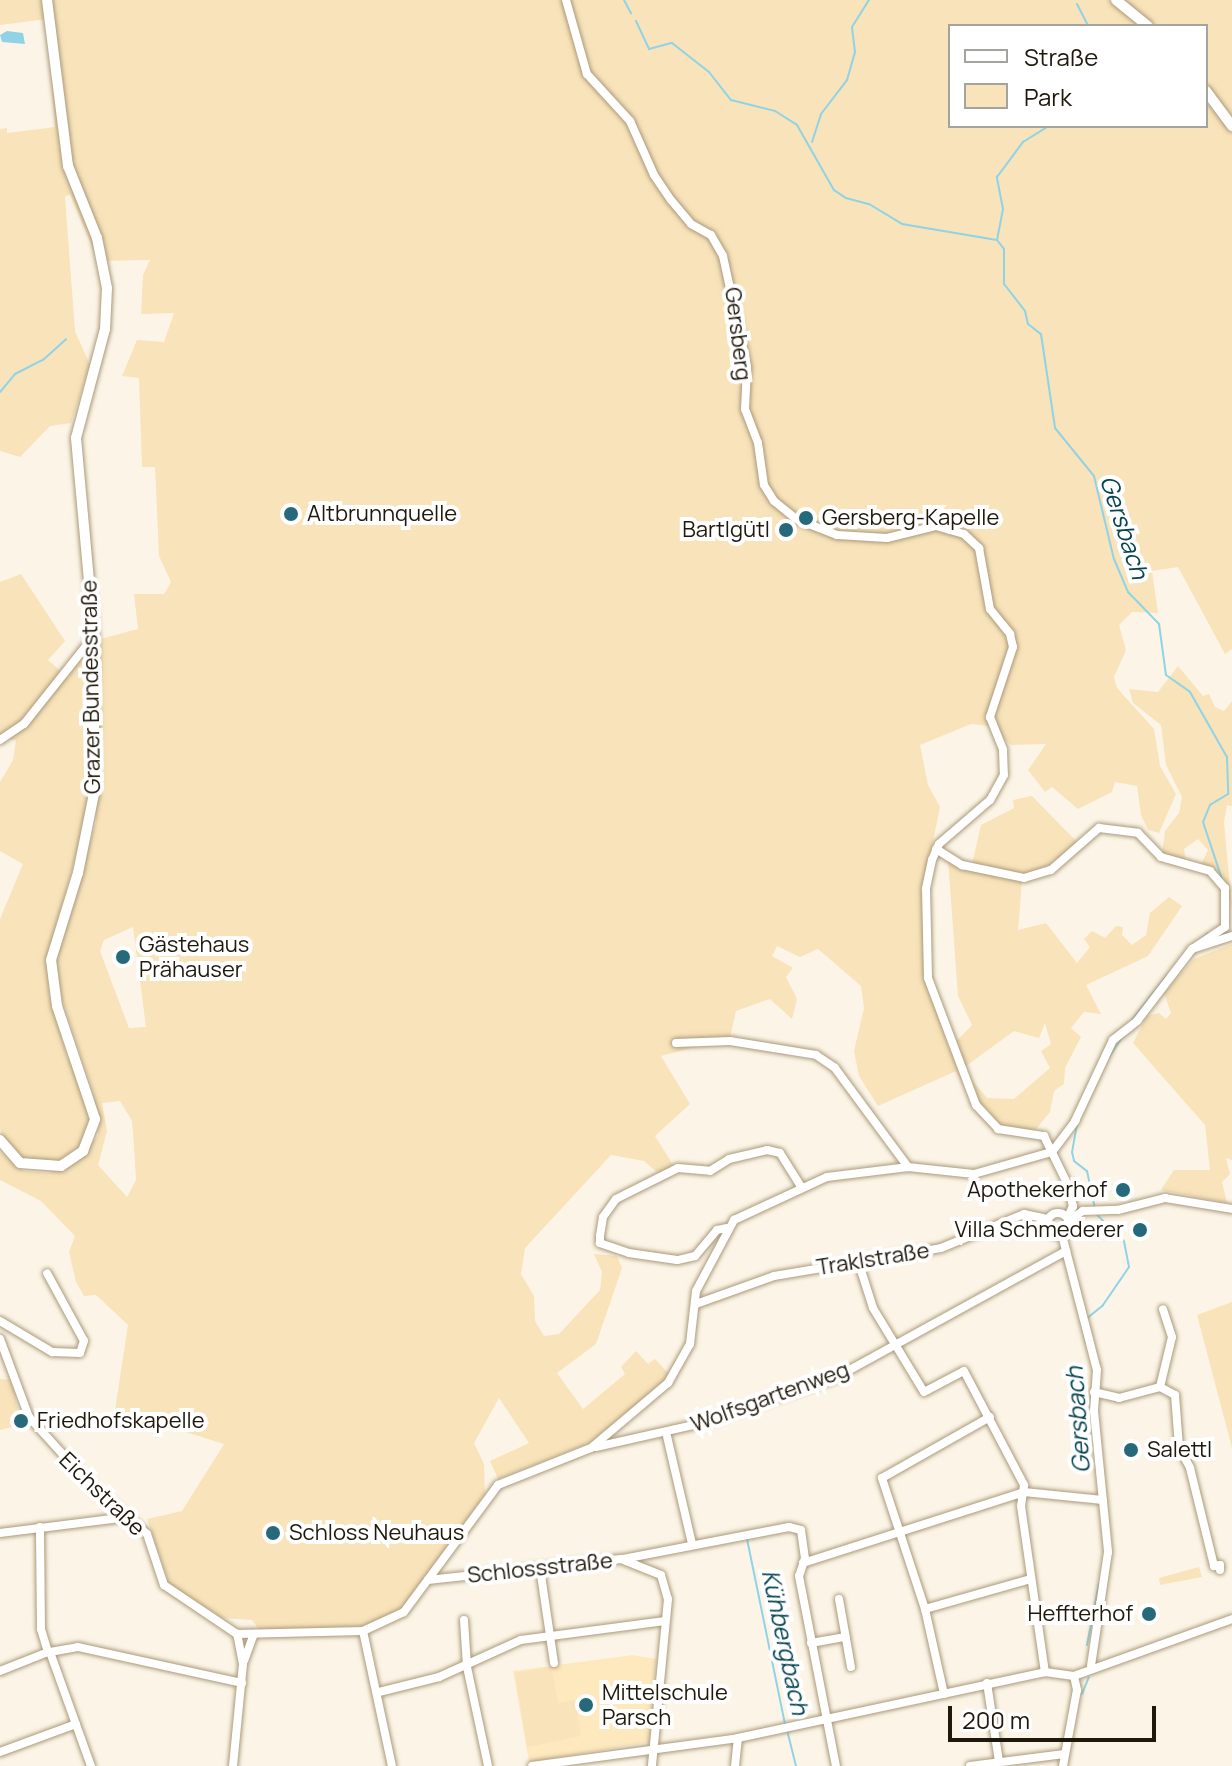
<!DOCTYPE html>
<meta charset="utf-8">
<style>
body{margin:0}
#map{position:relative;width:1232px;height:1766px;overflow:hidden;background:#fcf5e7;font-family:Manrope,sans-serif}
div>[style]{position:absolute}
.built>*{inset:0;background:#fee8be}
.green>*{inset:0;background:#f8e3ba}
.water>*{inset:0;background:#90d3e6}
.stream>*{height:2px;margin:-1px;padding:0 1px;transform-origin:1px;border-radius:1px;background:#90d3e6}
.roads{filter:drop-shadow(0 0 2px #ab9a7a) drop-shadow(0 0 2px #ab9a7a)}
.minor>*{height:8px;margin:-4px;padding:0 4px;transform-origin:4px;border-radius:4px;background:#fff}
.minor>.ring{margin:-4px;padding:0;box-sizing:content-box;background:none;border:8px solid #fff;border-radius:50%}
.major>*{height:10px;margin:-5px;padding:0 5px;transform-origin:5px;border-radius:5px;background:#fff}
.dots>*{width:22px;height:22px;translate:-50% -50%;box-sizing:border-box;border:4px solid #fff;border-radius:50%}
span{translate:-50% -50%;white-space:nowrap;text-align:center;line-height:1.15;-webkit-text-stroke:8px #fff;paint-order:stroke}
.street-label{font-size:22px;color:#1f190c}
.poi-label{font-size:22px;color:#1f190c}
.left{translate:0 -50%;text-align:left}
.right{translate:-100% -50%;text-align:right}
.water-label{font-size:24px;color:#064452;font-style:italic}
.legend{position:absolute;left:948px;top:24px;width:260px;height:104px;box-sizing:border-box;background:#fff;border:2px solid #a5a39e;margin:0;padding:10px 14px;list-style:none;font-size:24px;color:#1f190c}
.legend li{display:flex;align-items:center;gap:16px;height:40px}
.legend b{width:40px;border:2px solid #a5a39e}
.scale{position:absolute;left:948px;top:1706px;width:208px;height:36px;box-sizing:border-box;border:4px solid #1f190c;border-top:0;padding-left:10px;font-size:24px;line-height:28px;white-space:nowrap;color:#1f190c;-webkit-text-stroke:6px #fff;paint-order:stroke}
</style>
<div id="map">
<div class="built">
<i style="clip-path:polygon(632px 1655px,656px 1659px,649px 1742px,529px 1762px,513px 1671px)"></i>
</div>
<div class="green">
<i style="clip-path:polygon(evenodd,0 0,1232px 0,1232px 649px,1225px 654px,1178px 567px,1152px 571px,1158px 613px,1132px 612px,1119px 625px,1126px 650px,1114px 677px,1117px 688px,1154px 729px,1160px 766px,1176px 794px,1159px 833px,1148px 830px,1141px 815px,1137px 786px,1115px 782px,1112px 792px,1078px 809px,1052px 787px,1045px 792px,1028px 770px,1046px 744px,1011px 745px,990px 726px,971px 724px,920px 745px,928px 785px,940px 807px,928px 866px,924px 971px,949px 1049px,972px 1025px,958px 996px,948px 860px,971px 869px,981px 825px,1014px 808px,1013px 800px,1032px 796px,1078px 843px,1048px 868px,1022px 881px,1018px 930px,1046px 923px,1077px 963px,1090px 947px,1084px 939px,1092px 931px,1105px 938px,1116px 926px,1123px 927px,1122px 935px,1132px 945px,1146px 935px,1150px 913px,1169px 897px,1182px 906px,1148px 956px,1086px 985px,1101px 1014px,1084px 1012px,1071px 1028px,1081px 1037px,1065px 1068px,1064px 1084px,1054px 1091px,1050px 1112px,1032px 1134px,997px 1132px,988px 1125px,956px 1071px,878px 1106px,859px 1076px,854px 1051px,864px 1008px,861px 986px,818px 949px,800px 957px,777px 946px,772px 956px,793px 968px,786px 977px,797px 999px,792px 1019px,770px 999px,736px 1011px,730px 1038px,661px 1056px,690px 1104px,655px 1136px,674px 1166px,660px 1175px,644px 1161px,611px 1155px,525px 1248px,521px 1274px,534px 1296px,535px 1321px,544px 1336px,559px 1334px,600px 1290px,602px 1272px,594px 1254px,617px 1256px,622px 1268px,596px 1344px,557px 1373px,583px 1409px,625px 1374px,621px 1367px,636px 1351px,648px 1364px,655px 1359px,669px 1374px,665px 1381px,589px 1443px,498px 1479px,490px 1461px,529px 1443px,499px 1398px,474px 1443px,484px 1464px,485px 1494px,402px 1610px,363px 1627px,260px 1631px,252px 1620px,222px 1618px,170px 1585px,147px 1519px,182px 1511px,224px 1444px,115px 1410px,128px 1325px,96px 1295px,84px 1296px,76px 1282px,69px 1252px,75px 1236px,41px 1201px,0 1180px,0 1152px,24px 1171px,48px 1173px,74px 1164px,98px 1136px,94px 1094px,57px 984px,57px 954px,96px 823px,97px 640px,138px 629px,134px 594px,164px 594px,171px 582px,159px 556px,155px 467px,142px 467px,139px 378px,122px 376px,137px 340px,164px 342px,174px 313px,141px 314px,143px 275px,150px 260px,98px 261px,70px 194px,65px 197px,75px 331px,90px 365px,71px 423px,50px 426px,20px 457px,0 451px,0 129px,7px 128px,7px 133px,55px 127px,47px 19px,0 25px,0 0,950px 26px,1206px 26px,1206px 126px,950px 126px,950px 26px,0 0,133px 927px,146px 1027px,129px 1028px,100px 951px,104px 940px,133px 927px,0 0,1045px 1023px,1051px 1044px,1041px 1051px,1050px 1068px,1014px 1099px,987px 1098px,965px 1072px,966px 1066px,1014px 1031px,1039px 1038px,1045px 1023px,0 0,120px 1101px,132px 1121px,134px 1146px,136px 1180px,127px 1197px,98px 1165px,107px 1131px,102px 1103px,120px 1101px)"></i>
<i style="clip-path:polygon(21px 574px,65px 641px,48px 660px,68px 678px,88px 642px,90px 805px,47px 958px,49px 995px,67px 1057px,78px 1070px,90px 1123px,83px 1143px,58px 1162px,24px 1159px,5px 1142px,0 1129px,0 919px,23px 864px,0 851px,0 782px,13px 760px,16px 740px,0 739px,0 582px)"></i>
<i style="clip-path:polygon(1178px 666px,1203px 696px,1209px 694px,1215px 707px,1224px 711px,1232px 701px,1232px 806px,1227px 805px,1224px 822px,1232px 908px,1223px 877px,1201px 865px,1208px 850px,1198px 839px,1184px 849px,1186px 862px,1162px 854px,1165px 831px,1179px 813px,1182px 797px,1166px 765px,1161px 725px,1133px 703px,1129px 689px,1158px 692px)"></i>
<i style="clip-path:polygon(1232px 944px,1232px 1160px,1226px 1158px,1230px 1174px,1222px 1182px,1227px 1203px,1161px 1190px,1174px 1170px,1210px 1170px,1205px 1125px,1133px 1043px,1147px 1016px,1159px 1013px,1166px 1019px,1171px 1013px,1164px 993px,1194px 959px)"></i>
<i style="clip-path:polygon(1232px 1302px,1232px 1448px,1197px 1315px)"></i>
<i style="clip-path:polygon(0 1379px,12px 1380px,18px 1412px,24px 1418px,24px 1424px,0 1430px)"></i>
<i style="clip-path:polygon(1199px 1567px,1202px 1577px,1160px 1585px,1159px 1578px)"></i>
<i style="clip-path:polygon(551px 1667px,558px 1703px,575px 1700px,581px 1736px,527px 1747px,515px 1673px)"></i>
</div>
<div class="water">
<i style="clip-path:polygon(7px 31px,23px 33px,25px 44px,2px 42px,0 35px)"></i>
</div>
<div class="stream">
<i style="left:624px;top:0;width:15px;rotate:62deg"></i>
<i style="left:1077px;top:4px;width:25px;rotate:63deg"></i>
<i style="left:636px;top:21px;width:31px;rotate:65deg"></i>
<i style="left:649px;top:49px;width:24px;rotate:-15deg"></i>
<i style="left:672px;top:43px;width:47px;rotate:38.1deg"></i>
<i style="left:709px;top:72px;width:36px;rotate:52deg"></i>
<i style="left:731px;top:100px;width:45px;rotate:14deg"></i>
<i style="left:775px;top:111px;width:26px;rotate:32deg"></i>
<i style="left:797px;top:125px;width:75px;rotate:60.4deg"></i>
<i style="left:834px;top:190px;width:14px;rotate:34deg"></i>
<i style="left:846px;top:198px;width:24px;rotate:15deg"></i>
<i style="left:869px;top:204px;width:39px;rotate:31deg"></i>
<i style="left:902px;top:224px;width:96px;rotate:9.6deg"></i>
<i style="left:997px;top:240px;width:11px;rotate:52deg"></i>
<i style="left:1004px;top:249px;width:35px;rotate:90deg"></i>
<i style="left:1004px;top:284px;width:34px;rotate:52deg"></i>
<i style="left:1025px;top:311px;width:13px;rotate:77deg"></i>
<i style="left:1028px;top:324px;width:16px;rotate:38deg"></i>
<i style="left:1041px;top:334px;width:95px;rotate:81.5deg"></i>
<i style="left:1055px;top:428px;width:62px;rotate:50.9deg"></i>
<i style="left:1094px;top:476px;width:85px;rotate:76.5deg"></i>
<i style="left:1114px;top:559px;width:36px;rotate:67deg"></i>
<i style="left:1128px;top:592px;width:45px;rotate:45.9deg"></i>
<i style="left:1159px;top:624px;width:51px;rotate:82.2deg"></i>
<i style="left:1166px;top:675px;width:29px;rotate:35deg"></i>
<i style="left:1190px;top:692px;width:75px;rotate:60.4deg"></i>
<i style="left:1227px;top:757px;width:37px;rotate:88deg"></i>
<i style="left:1228px;top:794px;width:21px;rotate:149deg"></i>
<i style="left:1210px;top:805px;width:18px;rotate:112deg"></i>
<i style="left:1203px;top:822px;width:60px;rotate:71.6deg"></i>
<i style="left:812px;top:142px;width:29px;rotate:-72deg"></i>
<i style="left:821px;top:114px;width:43px;rotate:-52.6deg"></i>
<i style="left:847px;top:80px;width:29px;rotate:-74deg"></i>
<i style="left:855px;top:52px;width:25px;rotate:-97deg"></i>
<i style="left:852px;top:27px;width:32px;rotate:-58deg"></i>
<i style="left:997px;top:240px;width:32px;rotate:-79deg"></i>
<i style="left:1003px;top:209px;width:33px;rotate:-101deg"></i>
<i style="left:997px;top:177px;width:44px;rotate:-53.4deg"></i>
<i style="left:1023px;top:142px;width:31px;rotate:-32deg"></i>
<i style="left:0;top:392px;width:23px;rotate:-50deg"></i>
<i style="left:15px;top:374px;width:31px;rotate:-27deg"></i>
<i style="left:43px;top:360px;width:31px;rotate:-42deg"></i>
<i style="left:1183px;top:955px;width:33px;rotate:-41deg"></i>
<i style="left:1132px;top:1020px;width:57px;rotate:-52.1deg"></i>
<i style="left:1109px;top:1057px;width:25px;rotate:-56deg"></i>
<i style="left:1077px;top:1124px;width:28px;rotate:100deg"></i>
<i style="left:1072px;top:1152px;width:9px;rotate:77deg"></i>
<i style="left:1074px;top:1161px;width:16px;rotate:38deg"></i>
<i style="left:1087px;top:1171px;width:38px;rotate:78deg"></i>
<i style="left:1086px;top:1319px;width:22px;rotate:-39deg"></i>
<i style="left:1103px;top:1305px;width:46px;rotate:-55.6deg"></i>
<i style="left:1129px;top:1267px;width:26px;rotate:-101deg"></i>
<i style="left:1124px;top:1241px;width:37px;rotate:-136deg"></i>
<i style="left:1082px;top:1324px;width:19px;rotate:78deg"></i>
<i style="left:1090px;top:1415px;width:18px;rotate:-87deg"></i>
<i style="left:747px;top:1539px;width:189px;rotate:78.4deg"></i>
<i style="left:1087px;top:1645px;width:63px;rotate:-79deg"></i>
<i style="left:1082px;top:1694px;width:18px;rotate:-68deg"></i>
<i style="left:787px;top:1730px;width:37px;rotate:76deg"></i>
</div>
<div class="roads">
<div class="minor">
<i style="left:566px;top:0;width:77px;rotate:74.2deg"></i>
<i style="left:587px;top:74px;width:64px;rotate:47.5deg"></i>
<i style="left:630px;top:121px;width:59px;rotate:66deg"></i>
<i style="left:654px;top:175px;width:30px;rotate:56deg"></i>
<i style="left:671px;top:200px;width:31px;rotate:50deg"></i>
<i style="left:691px;top:224px;width:23px;rotate:29deg"></i>
<i style="left:711px;top:235px;width:24px;rotate:60deg"></i>
<i style="left:723px;top:256px;width:114px;rotate:77.8deg"></i>
<i style="left:747px;top:367px;width:42px;rotate:92.7deg"></i>
<i style="left:745px;top:409px;width:36px;rotate:69deg"></i>
<i style="left:758px;top:443px;width:42px;rotate:81.9deg"></i>
<i style="left:764px;top:485px;width:19px;rotate:58deg"></i>
<i style="left:774px;top:501px;width:28px;rotate:39deg"></i>
<i style="left:796px;top:519px;width:44px;rotate:21.3deg"></i>
<i style="left:837px;top:535px;width:50px;rotate:3.4deg"></i>
<i style="left:887px;top:538px;width:50px;rotate:-13.8deg"></i>
<i style="left:936px;top:526px;width:29px;rotate:16deg"></i>
<i style="left:964px;top:534px;width:21px;rotate:43deg"></i>
<i style="left:979px;top:548px;width:62px;rotate:79.8deg"></i>
<i style="left:990px;top:609px;width:32px;rotate:51deg"></i>
<i style="left:1010px;top:634px;width:13px;rotate:77deg"></i>
<i style="left:1013px;top:647px;width:74px;rotate:108.2deg"></i>
<i style="left:990px;top:717px;width:35px;rotate:68deg"></i>
<i style="left:1003px;top:750px;width:25px;rotate:88deg"></i>
<i style="left:1004px;top:775px;width:29px;rotate:119deg"></i>
<i style="left:990px;top:800px;width:67px;rotate:139.2deg"></i>
<i style="left:939px;top:844px;width:17px;rotate:114deg"></i>
<i style="left:932px;top:860px;width:30px;rotate:102deg"></i>
<i style="left:926px;top:889px;width:89px;rotate:88.7deg"></i>
<i style="left:928px;top:978px;width:136px;rotate:69.3deg"></i>
<i style="left:976px;top:1105px;width:33px;rotate:47deg"></i>
<i style="left:998px;top:1129px;width:47px;rotate:8.7deg"></i>
<i style="left:1044px;top:1136px;width:55px;rotate:63.9deg"></i>
<i style="left:1068px;top:1185px;width:22px;rotate:77deg"></i>
<i style="left:1073px;top:1206px;width:12px;rotate:114deg"></i>
<i style="left:0;top:740px;width:29px;rotate:-34deg"></i>
<i style="left:24px;top:724px;width:112px;rotate:-51.5deg"></i>
<i style="left:936px;top:849px;width:31px;rotate:32deg"></i>
<i style="left:962px;top:865px;width:63px;rotate:11.8deg"></i>
<i style="left:1024px;top:878px;width:28px;rotate:-17deg"></i>
<i style="left:1051px;top:870px;width:64px;rotate:-41.2deg"></i>
<i style="left:1099px;top:828px;width:39px;rotate:7deg"></i>
<i style="left:1138px;top:833px;width:33px;rotate:46deg"></i>
<i style="left:1161px;top:857px;width:51px;rotate:15.9deg"></i>
<i style="left:1210px;top:871px;width:23px;rotate:49deg"></i>
<i style="left:1225px;top:888px;width:39px;rotate:90deg"></i>
<i style="left:1225px;top:927px;width:40px;rotate:146deg"></i>
<i style="left:676px;top:1043px;width:54px;rotate:-2.1deg"></i>
<i style="left:730px;top:1041px;width:87px;rotate:9.2deg"></i>
<i style="left:816px;top:1055px;width:23px;rotate:34deg"></i>
<i style="left:835px;top:1068px;width:123px;rotate:53.6deg"></i>
<i style="left:1052px;top:1152px;width:39px;rotate:-53deg"></i>
<i style="left:1075px;top:1121px;width:89px;rotate:-64.9deg"></i>
<i style="left:1113px;top:1040px;width:31px;rotate:-38deg"></i>
<i style="left:1137px;top:1021px;width:91px;rotate:-52.6deg"></i>
<i style="left:1192px;top:949px;width:42px;rotate:-18deg"></i>
<i class="ring" style="left:1047px;top:1213px;width:14px;height:14px"></i>
<i style="left:1070px;top:1220px;width:16px;rotate:-35deg"></i>
<i style="left:1083px;top:1211px;width:35px;rotate:-2deg"></i>
<i style="left:1118px;top:1210px;width:49px;rotate:-14.3deg"></i>
<i style="left:1165px;top:1198px;width:68px;rotate:9.3deg"></i>
<i style="left:727px;top:1228px;width:10px;rotate:169deg"></i>
<i style="left:717px;top:1230px;width:34px;rotate:130deg"></i>
<i style="left:695px;top:1256px;width:18px;rotate:167deg"></i>
<i style="left:677px;top:1260px;width:49px;rotate:-171.7deg"></i>
<i style="left:629px;top:1253px;width:31px;rotate:-161deg"></i>
<i style="left:600px;top:1243px;width:7px;rotate:-90deg"></i>
<i style="left:600px;top:1236px;width:19px;rotate:-81deg"></i>
<i style="left:603px;top:1217px;width:22px;rotate:-54deg"></i>
<i style="left:616px;top:1199px;width:69px;rotate:-26.6deg"></i>
<i style="left:678px;top:1168px;width:32px;rotate:5deg"></i>
<i style="left:710px;top:1171px;width:22px;rotate:-32deg"></i>
<i style="left:729px;top:1159px;width:39px;rotate:-13deg"></i>
<i style="left:767px;top:1150px;width:13px;rotate:13deg"></i>
<i style="left:780px;top:1153px;width:40px;rotate:58deg"></i>
<i style="left:1062px;top:1235px;width:139px;rotate:75.5deg"></i>
<i style="left:1097px;top:1370px;width:41px;rotate:94.2deg"></i>
<i style="left:1094px;top:1411px;width:142px;rotate:84.3deg"></i>
<i style="left:1108px;top:1552px;width:115px;rotate:98.5deg"></i>
<i style="left:859px;top:1264px;width:46px;rotate:72.3deg"></i>
<i style="left:873px;top:1308px;width:98px;rotate:58.7deg"></i>
<i style="left:924px;top:1392px;width:45px;rotate:-27.7deg"></i>
<i style="left:964px;top:1371px;width:129px;rotate:62.2deg"></i>
<i style="left:1024px;top:1485px;width:21px;rotate:98deg"></i>
<i style="left:1021px;top:1506px;width:168px;rotate:81.8deg"></i>
<i style="left:696px;top:1304px;width:83px;rotate:-19.7deg"></i>
<i style="left:774px;top:1276px;width:169px;rotate:-9.5deg"></i>
<i style="left:941px;top:1248px;width:90px;rotate:-22.3deg"></i>
<i style="left:1024px;top:1214px;width:25px;rotate:12deg"></i>
<i style="left:0;top:1321px;width:61px;rotate:30.8deg"></i>
<i style="left:52px;top:1352px;width:28px;rotate:2deg"></i>
<i style="left:80px;top:1353px;width:13px;rotate:-72deg"></i>
<i style="left:84px;top:1341px;width:77px;rotate:-118.6deg"></i>
<i style="left:0;top:1339px;width:83px;rotate:69.6deg"></i>
<i style="left:29px;top:1417px;width:98px;rotate:47.9deg"></i>
<i style="left:95px;top:1490px;width:68px;rotate:40.2deg"></i>
<i style="left:147px;top:1534px;width:54px;rotate:71.6deg"></i>
<i style="left:164px;top:1585px;width:88px;rotate:33.9deg"></i>
<i style="left:237px;top:1634px;width:126px;rotate:-1.4deg"></i>
<i style="left:363px;top:1631px;width:45px;rotate:-24.9deg"></i>
<i style="left:404px;top:1612px;width:158px;rotate:-53.5deg"></i>
<i style="left:498px;top:1485px;width:100px;rotate:-21.7deg"></i>
<i style="left:591px;top:1448px;width:101px;rotate:-40.2deg"></i>
<i style="left:668px;top:1383px;width:45px;rotate:-60.6deg"></i>
<i style="left:690px;top:1344px;width:53px;rotate:-83.5deg"></i>
<i style="left:696px;top:1291px;width:81px;rotate:-61.8deg"></i>
<i style="left:734px;top:1220px;width:102px;rotate:-24.8deg"></i>
<i style="left:827px;top:1177px;width:82px;rotate:-7deg"></i>
<i style="left:908px;top:1167px;width:66px;rotate:6.1deg"></i>
<i style="left:974px;top:1174px;width:81px;rotate:-15.8deg"></i>
<i style="left:1160px;top:1387px;width:51px;rotate:-76.5deg"></i>
<i style="left:1172px;top:1337px;width:29px;rotate:-108deg"></i>
<i style="left:1094px;top:1392px;width:26px;rotate:13deg"></i>
<i style="left:1119px;top:1398px;width:42px;rotate:-15deg"></i>
<i style="left:1160px;top:1387px;width:17px;rotate:28deg"></i>
<i style="left:1175px;top:1395px;width:52px;rotate:85.6deg"></i>
<i style="left:1179px;top:1447px;width:24px;rotate:62deg"></i>
<i style="left:1190px;top:1468px;width:101px;rotate:76.2deg"></i>
<i style="left:1214px;top:1566px;width:6px;rotate:-9deg"></i>
<i style="left:1220px;top:1565px;width:5px;rotate:90deg"></i>
<i style="left:666px;top:1432px;width:115px;rotate:76.9deg"></i>
<i style="left:596px;top:1447px;width:105px;rotate:-12.7deg"></i>
<i style="left:698px;top:1424px;width:142px;rotate:-18.4deg"></i>
<i style="left:833px;top:1379px;width:266px;rotate:-28.8deg"></i>
<i style="left:0;top:1533px;width:129px;rotate:-7.1deg"></i>
<i style="left:623px;top:1559px;width:169px;rotate:-10.9deg"></i>
<i style="left:789px;top:1527px;width:12px;rotate:14deg"></i>
<i style="left:801px;top:1530px;width:28px;rotate:82deg"></i>
<i style="left:805px;top:1558px;width:19px;rotate:108deg"></i>
<i style="left:799px;top:1576px;width:194px;rotate:79deg"></i>
<i style="left:803px;top:1563px;width:232px;rotate:-17.8deg"></i>
<i style="left:1024px;top:1492px;width:79px;rotate:5.8deg"></i>
<i style="left:540px;top:1568px;width:96px;rotate:81.6deg"></i>
<i style="left:428px;top:1580px;width:194px;rotate:-6.2deg"></i>
<i style="left:621px;top:1559px;width:43px;rotate:21.8deg"></i>
<i style="left:661px;top:1575px;width:25px;rotate:74deg"></i>
<i style="left:668px;top:1599px;width:168px;rotate:95.5deg"></i>
<i style="left:839px;top:1599px;width:69px;rotate:80deg"></i>
<i style="left:925px;top:1609px;width:110px;rotate:-15.8deg"></i>
<i style="left:464px;top:1620px;width:47px;rotate:86.3deg"></i>
<i style="left:467px;top:1667px;width:101px;rotate:78deg"></i>
<i style="left:363px;top:1631px;width:138px;rotate:77.9deg"></i>
<i style="left:811px;top:1643px;width:35px;rotate:-10deg"></i>
<i style="left:244px;top:1661px;width:27px;rotate:-70deg"></i>
<i style="left:0;top:1671px;width:52px;rotate:-21.6deg"></i>
<i style="left:48px;top:1652px;width:24px;rotate:-107deg"></i>
<i style="left:41px;top:1629px;width:102px;rotate:-90.6deg"></i>
<i style="left:1074px;top:1676px;width:168px;rotate:-19.8deg"></i>
<i style="left:987px;top:1683px;width:79px;rotate:81.3deg"></i>
<i style="left:379px;top:1692px;width:62px;rotate:-14deg"></i>
<i style="left:439px;top:1677px;width:90px;rotate:-24.3deg"></i>
<i style="left:521px;top:1640px;width:145px;rotate:-7.5deg"></i>
<i style="left:944px;top:1694px;width:87px;rotate:-102.6deg"></i>
<i style="left:925px;top:1609px;width:138px;rotate:-108.2deg"></i>
<i style="left:882px;top:1478px;width:124px;rotate:-29.5deg"></i>
<i style="left:0;top:1752px;width:81px;rotate:-20.2deg"></i>
<i style="left:91px;top:1766px;width:121px;rotate:-109.8deg"></i>
<i style="left:50px;top:1652px;width:28px;rotate:-10deg"></i>
<i style="left:78px;top:1647px;width:168px;rotate:12.4deg"></i>
<i style="left:233px;top:1766px;width:102px;rotate:-84.4deg"></i>
<i style="left:243px;top:1664px;width:31px;rotate:-101deg"></i>
<i style="left:532px;top:1766px;width:208px;rotate:-7.7deg"></i>
<i style="left:738px;top:1738px;width:314px;rotate:-12.1deg"></i>
<i style="left:1045px;top:1672px;width:29px;rotate:8deg"></i>
<i style="left:735px;top:1766px;width:28px;rotate:-84deg"></i>
<i style="left:970px;top:1766px;width:95px;rotate:-7.3deg"></i>
<i style="left:1063px;top:1766px;width:77px;rotate:-79.6deg"></i>
<i style="left:1077px;top:1690px;width:14px;rotate:-102deg"></i>
</div>
<div class="major">
<i style="left:1116px;top:0;width:41px;rotate:39.1deg"></i>
<i style="left:1206px;top:91px;width:44px;rotate:53.4deg"></i>
<i style="left:0;top:1140px;width:30px;rotate:49deg"></i>
<i style="left:20px;top:1163px;width:41px;rotate:4.2deg"></i>
<i style="left:61px;top:1166px;width:27px;rotate:-34deg"></i>
<i style="left:83px;top:1151px;width:34px;rotate:-69deg"></i>
<i style="left:95px;top:1119px;width:119px;rotate:-108.6deg"></i>
<i style="left:57px;top:1006px;width:46px;rotate:-97.4deg"></i>
<i style="left:51px;top:960px;width:91px;rotate:-72.8deg"></i>
<i style="left:78px;top:873px;width:81px;rotate:-78.6deg"></i>
<i style="left:94px;top:794px;width:158px;rotate:-90deg"></i>
<i style="left:94px;top:636px;width:199px;rotate:-95.2deg"></i>
<i style="left:76px;top:438px;width:113px;rotate:-75.1deg"></i>
<i style="left:105px;top:329px;width:41px;rotate:-87.2deg"></i>
<i style="left:107px;top:288px;width:51px;rotate:-101.3deg"></i>
<i style="left:97px;top:238px;width:78px;rotate:-111.9deg"></i>
<i style="left:68px;top:166px;width:167px;rotate:-97.2deg"></i>
</div>
</div>
<div class="dots">
<i style="left:291px;top:514px;background:#25697a"></i>
<i style="left:806px;top:518px;background:#25697a"></i>
<i style="left:786px;top:530px;background:#25697a"></i>
<i style="left:123px;top:957px;background:#25697a"></i>
<i style="left:1123px;top:1190px;background:#25697a"></i>
<i style="left:1140px;top:1230px;background:#25697a"></i>
<i style="left:21px;top:1421px;background:#25697a"></i>
<i style="left:1131px;top:1450px;background:#25697a"></i>
<i style="left:273px;top:1533px;background:#25697a"></i>
<i style="left:1149px;top:1614px;background:#25697a"></i>
<i style="left:586px;top:1705px;background:#25697a"></i>
</div>
<div class="street-label">
<span style="left:738px;top:334px;rotate:83deg">Gersberg</span>
<span style="left:91px;top:687px;rotate:-91deg">Grazer Bundesstraße</span>
<span style="left:873px;top:1259px;rotate:-9deg">Traklstraße</span>
<span style="left:770px;top:1397px;rotate:-20deg">Wolfsgartenweg</span>
<span style="left:102px;top:1494px;rotate:44deg">Eichstraße</span>
<span style="left:540px;top:1568px;rotate:-6deg">Schlossstraße</span>
</div>
<div class="poi-label">
<span class="left" style="left:307px;top:514px">Altbrunnquelle</span>
<span class="left" style="left:822px;top:518px">Gersberg-Kapelle</span>
<span class="right" style="left:770px;top:530px">Bartlgütl</span>
<span class="left" style="left:139px;top:957px">Gästehaus<br>Prähauser</span>
<span class="right" style="left:1107px;top:1190px">Apothekerhof</span>
<span class="right" style="left:1124px;top:1230px">Villa Schmederer</span>
<span class="left" style="left:37px;top:1421px">Friedhofskapelle</span>
<span class="left" style="left:1147px;top:1450px">Salettl</span>
<span class="left" style="left:289px;top:1533px">Schloss Neuhaus</span>
<span class="right" style="left:1133px;top:1614px">Heffterhof</span>
<span class="left" style="left:602px;top:1705px">Mittelschule<br>Parsch</span>
</div>
<div class="water-label">
<span style="left:1125px;top:527px;rotate:72deg">Gersbach</span>
<span style="left:1077px;top:1420px;rotate:-94deg">Gersbach</span>
<span style="left:786px;top:1642px;rotate:78deg">Kühbergbach</span>
</div>
<ul class="legend">
<li><b style="height:10px;background:#fff"></b>Straße</li>
<li><b style="height:22px;background:#f8e3ba"></b>Park</li>
</ul>
<div class="scale">200 m</div>
</div>
